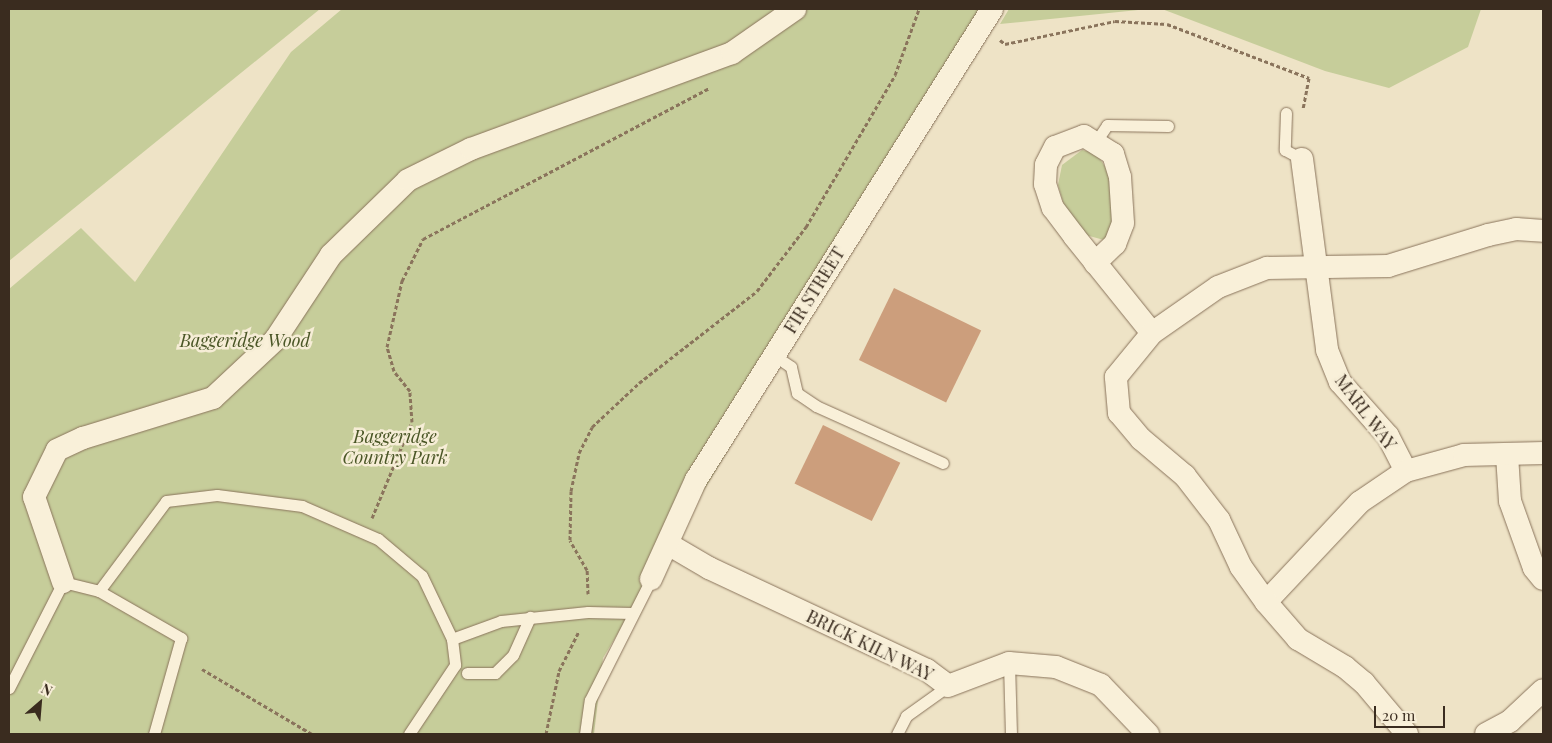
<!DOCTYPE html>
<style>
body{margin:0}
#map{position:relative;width:1552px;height:743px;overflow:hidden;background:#eee3c6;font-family:"Playfair Display",serif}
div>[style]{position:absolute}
.green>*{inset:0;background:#c6cd9a}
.building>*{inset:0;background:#cc9e7c;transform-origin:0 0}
.path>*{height:3px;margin-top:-1.5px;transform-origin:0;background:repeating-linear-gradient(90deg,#8a745c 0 4px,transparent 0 6.5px)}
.roads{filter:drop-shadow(0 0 1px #8a745c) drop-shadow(0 0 1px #8a745c)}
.lane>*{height:11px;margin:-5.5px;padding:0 5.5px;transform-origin:5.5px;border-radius:5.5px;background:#f9f0d9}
.street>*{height:22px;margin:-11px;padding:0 11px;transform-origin:11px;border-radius:11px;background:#f9f0d9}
span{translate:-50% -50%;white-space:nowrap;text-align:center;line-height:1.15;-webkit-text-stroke:5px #f6edd6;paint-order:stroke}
.street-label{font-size:18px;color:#3a2c1f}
.park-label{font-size:18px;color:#4a5626;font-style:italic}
.frame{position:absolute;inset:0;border:10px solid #3a2c1f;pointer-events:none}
.north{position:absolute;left:15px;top:678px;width:50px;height:50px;-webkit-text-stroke:4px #f6edd6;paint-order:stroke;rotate:27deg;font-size:14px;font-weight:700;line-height:20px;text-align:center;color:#3a2c1f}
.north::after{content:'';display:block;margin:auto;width:18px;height:22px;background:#3a2c1f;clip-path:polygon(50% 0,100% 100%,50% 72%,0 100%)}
.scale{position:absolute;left:1374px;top:706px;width:71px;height:22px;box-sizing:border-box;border:2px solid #3a2c1f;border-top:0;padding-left:6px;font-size:15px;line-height:18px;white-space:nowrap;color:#3a2c1f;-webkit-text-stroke:4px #f6edd6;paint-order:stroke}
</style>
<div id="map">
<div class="green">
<i style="clip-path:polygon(9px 9px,320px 9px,9px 261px)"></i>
<i style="clip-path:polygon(342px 9px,994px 9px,603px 658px,594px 734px,9px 734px,9px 289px,81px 228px,135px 282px,291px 52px)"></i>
<i style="clip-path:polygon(1009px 9px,1148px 9px,1000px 24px)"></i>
<i style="clip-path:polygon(1162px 9px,1481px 9px,1468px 47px,1389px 88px,1325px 71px)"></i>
<i style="clip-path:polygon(1082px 150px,1096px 153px,1110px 174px,1113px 226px,1104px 240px,1082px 234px,1065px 209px,1058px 185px,1062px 165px)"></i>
</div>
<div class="building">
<i style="left:894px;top:288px;width:97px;height:80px;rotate:26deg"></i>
<i style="left:823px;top:425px;width:86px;height:65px;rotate:26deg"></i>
</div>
<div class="path">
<i style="left:1000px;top:40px;width:6px;rotate:39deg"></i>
<i style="left:1005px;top:44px;width:112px;rotate:-11.8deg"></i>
<i style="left:1115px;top:21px;width:52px;rotate:3.3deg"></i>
<i style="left:1167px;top:24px;width:152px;rotate:20.8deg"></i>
<i style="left:1309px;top:78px;width:31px;rotate:101deg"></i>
<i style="left:372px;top:518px;width:104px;rotate:-67.4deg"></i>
<i style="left:412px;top:422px;width:31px;rotate:-94deg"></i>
<i style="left:410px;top:391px;width:26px;rotate:-129deg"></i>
<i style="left:394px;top:371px;width:25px;rotate:-106deg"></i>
<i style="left:387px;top:347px;width:68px;rotate:-77.2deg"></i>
<i style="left:402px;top:281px;width:47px;rotate:-63.4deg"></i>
<i style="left:423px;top:239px;width:323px;rotate:-27.8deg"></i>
<i style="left:588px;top:594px;width:24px;rotate:-92deg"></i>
<i style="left:587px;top:570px;width:34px;rotate:-120deg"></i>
<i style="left:570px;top:540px;width:49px;rotate:-88.8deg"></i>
<i style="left:571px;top:491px;width:39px;rotate:-78deg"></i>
<i style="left:579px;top:453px;width:29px;rotate:-63deg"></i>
<i style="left:592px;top:427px;width:64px;rotate:-43.1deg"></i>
<i style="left:639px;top:383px;width:150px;rotate:-37.9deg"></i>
<i style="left:757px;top:291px;width:81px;rotate:-52.6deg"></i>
<i style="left:806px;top:227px;width:176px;rotate:-59.6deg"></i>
<i style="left:895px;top:75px;width:70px;rotate:-70deg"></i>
<i style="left:202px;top:669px;width:128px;rotate:30.6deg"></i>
<i style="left:546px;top:734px;width:64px;rotate:-78.3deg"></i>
<i style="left:559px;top:671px;width:45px;rotate:-63.4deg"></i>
</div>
<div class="roads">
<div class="lane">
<i style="left:1286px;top:113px;width:37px;rotate:92deg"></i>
<i style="left:1285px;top:150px;width:19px;rotate:28deg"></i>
<i style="left:1097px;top:140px;width:18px;rotate:-56deg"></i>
<i style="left:1107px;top:125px;width:61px;rotate:0.9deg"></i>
<i style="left:772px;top:354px;width:23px;rotate:34deg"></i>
<i style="left:791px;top:367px;width:27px;rotate:77deg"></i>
<i style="left:797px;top:393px;width:23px;rotate:34deg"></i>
<i style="left:816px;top:406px;width:139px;rotate:24.2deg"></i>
<i style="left:99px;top:591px;width:112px;rotate:-53.3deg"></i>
<i style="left:166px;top:501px;width:51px;rotate:-6.7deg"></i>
<i style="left:217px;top:495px;width:86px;rotate:7.4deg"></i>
<i style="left:302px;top:506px;width:83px;rotate:23.5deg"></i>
<i style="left:378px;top:539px;width:57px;rotate:40.1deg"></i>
<i style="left:422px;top:576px;width:70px;rotate:64.5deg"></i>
<i style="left:452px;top:639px;width:26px;rotate:83deg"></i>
<i style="left:455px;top:665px;width:83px;rotate:123.7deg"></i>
<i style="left:452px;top:639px;width:52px;rotate:-20.2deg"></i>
<i style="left:501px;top:621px;width:87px;rotate:-5.9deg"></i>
<i style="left:588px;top:612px;width:44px;rotate:1.3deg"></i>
<i style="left:1009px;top:663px;width:71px;rotate:88.4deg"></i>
<i style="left:467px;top:673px;width:28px"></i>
<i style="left:495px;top:673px;width:25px;rotate:-45deg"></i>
<i style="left:513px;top:655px;width:42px;rotate:-65.9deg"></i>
<i style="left:9px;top:688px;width:119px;rotate:-63deg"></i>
<i style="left:63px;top:582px;width:37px;rotate:14deg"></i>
<i style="left:99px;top:591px;width:95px;rotate:29.8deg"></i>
<i style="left:181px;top:638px;width:100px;rotate:105.7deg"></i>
<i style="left:585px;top:734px;width:34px;rotate:-82deg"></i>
<i style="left:590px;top:700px;width:136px;rotate:-63.2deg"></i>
<i style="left:897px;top:734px;width:20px;rotate:-63deg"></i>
<i style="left:906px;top:716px;width:52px;rotate:-35.5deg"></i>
</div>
<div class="street">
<i style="left:1302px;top:159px;width:193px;rotate:82.5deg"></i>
<i style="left:1327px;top:350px;width:35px;rotate:68deg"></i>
<i style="left:1340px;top:382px;width:72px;rotate:48.4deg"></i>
<i style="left:1388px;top:436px;width:39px;rotate:63deg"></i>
<i style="left:1095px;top:263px;width:28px;rotate:-44deg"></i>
<i style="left:1115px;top:244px;width:22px;rotate:-69deg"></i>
<i style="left:1123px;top:223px;width:46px;rotate:-93.7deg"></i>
<i style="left:1120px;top:177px;width:24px;rotate:-107deg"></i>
<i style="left:1113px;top:154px;width:34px;rotate:-148deg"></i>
<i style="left:1084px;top:136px;width:31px;rotate:159deg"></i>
<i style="left:1055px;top:147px;width:20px;rotate:117deg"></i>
<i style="left:1046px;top:165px;width:19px;rotate:93deg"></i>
<i style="left:1045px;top:184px;width:25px;rotate:72deg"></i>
<i style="left:1053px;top:208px;width:35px;rotate:53deg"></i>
<i style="left:1074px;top:236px;width:124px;rotate:51.2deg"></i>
<i style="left:1507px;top:455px;width:46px;rotate:86.3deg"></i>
<i style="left:1510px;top:501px;width:71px;rotate:70.3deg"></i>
<i style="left:1534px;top:568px;width:14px;rotate:51deg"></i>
<i style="left:668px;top:544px;width:48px;rotate:30.3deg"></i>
<i style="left:709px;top:568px;width:241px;rotate:25.1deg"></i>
<i style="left:927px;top:670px;width:26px;rotate:37deg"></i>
<i style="left:948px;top:686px;width:65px;rotate:-20.7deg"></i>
<i style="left:1009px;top:663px;width:47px;rotate:4.9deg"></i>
<i style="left:1056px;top:667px;width:48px;rotate:21.8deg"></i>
<i style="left:1101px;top:685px;width:68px;rotate:46.2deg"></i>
<i style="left:651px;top:579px;width:109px;rotate:-65.6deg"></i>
<i style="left:696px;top:480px;width:556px;rotate:-57.85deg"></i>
<i style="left:63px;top:582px;width:90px;rotate:-108.8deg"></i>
<i style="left:34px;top:497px;width:52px;rotate:-63.9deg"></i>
<i style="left:57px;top:450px;width:29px;rotate:-25deg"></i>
<i style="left:83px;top:438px;width:136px;rotate:-17.1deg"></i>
<i style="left:213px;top:398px;width:85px;rotate:-43.1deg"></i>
<i style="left:275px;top:340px;width:102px;rotate:-56.6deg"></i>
<i style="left:331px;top:255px;width:107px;rotate:-44.2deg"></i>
<i style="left:408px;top:180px;width:70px;rotate:-26.2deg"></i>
<i style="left:471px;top:149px;width:278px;rotate:-20.2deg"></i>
<i style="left:732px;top:53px;width:77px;rotate:-34.9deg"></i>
<i style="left:1266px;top:602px;width:137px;rotate:-46.8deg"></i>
<i style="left:1360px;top:502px;width:55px;rotate:-34deg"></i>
<i style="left:1406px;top:471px;width:60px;rotate:-15.4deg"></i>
<i style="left:1464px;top:455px;width:79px;rotate:-1.5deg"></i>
<i style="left:1407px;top:734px;width:67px;rotate:-130.1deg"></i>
<i style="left:1364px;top:683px;width:25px;rotate:-140deg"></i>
<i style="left:1345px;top:667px;width:55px;rotate:-149.2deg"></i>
<i style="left:1298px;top:639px;width:49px;rotate:-130.9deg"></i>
<i style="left:1266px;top:602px;width:43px;rotate:-125.5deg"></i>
<i style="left:1241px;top:567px;width:52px;rotate:-115.1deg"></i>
<i style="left:1219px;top:520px;width:56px;rotate:-127.7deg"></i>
<i style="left:1185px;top:476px;width:57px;rotate:-139.9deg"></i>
<i style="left:1141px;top:439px;width:34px;rotate:-130deg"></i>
<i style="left:1119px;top:413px;width:36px;rotate:-95deg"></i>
<i style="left:1116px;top:377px;width:57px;rotate:-50.7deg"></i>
<i style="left:1152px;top:333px;width:80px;rotate:-34.9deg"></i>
<i style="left:1218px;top:287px;width:53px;rotate:-21.2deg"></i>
<i style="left:1267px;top:268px;width:121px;rotate:-0.9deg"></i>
<i style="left:1388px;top:266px;width:105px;rotate:-17.2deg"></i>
<i style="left:1488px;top:235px;width:29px;rotate:-12deg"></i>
<i style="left:1516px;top:229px;width:27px;rotate:4deg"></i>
<i style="left:1486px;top:734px;width:27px;rotate:-28deg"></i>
<i style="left:1510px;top:721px;width:45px;rotate:-43.2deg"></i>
</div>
</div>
<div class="street-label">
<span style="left:814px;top:290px;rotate:-58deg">FIR STREET</span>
<span style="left:1366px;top:412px;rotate:53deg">MARL WAY</span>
<span style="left:870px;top:645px;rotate:26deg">BRICK KILN WAY</span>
</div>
<div class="park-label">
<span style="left:245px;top:340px">Baggeridge Wood</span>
<span style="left:395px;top:447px">Baggeridge<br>Country Park</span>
</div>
<div class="frame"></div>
<div class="north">N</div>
<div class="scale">20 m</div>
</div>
